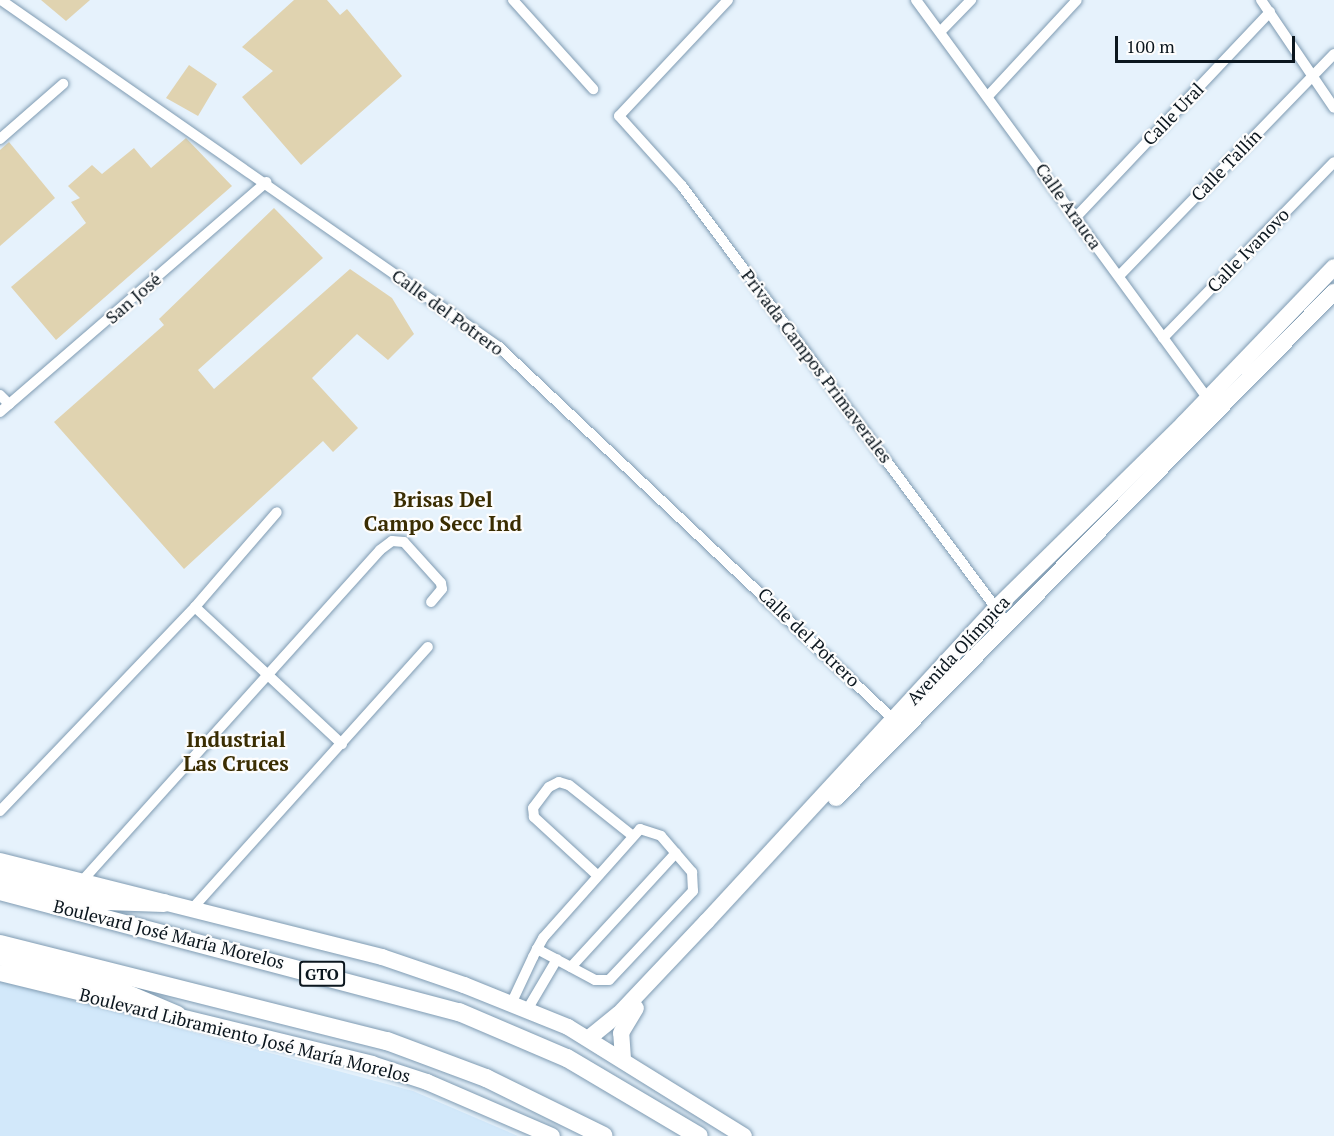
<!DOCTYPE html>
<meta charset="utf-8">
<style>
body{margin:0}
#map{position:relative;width:1334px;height:1136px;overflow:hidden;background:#e6f2fc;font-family:"PT Serif",serif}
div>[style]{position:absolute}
.built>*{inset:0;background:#d2e8fa}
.building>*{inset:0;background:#e0d3b0}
.roads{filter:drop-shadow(0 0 2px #7f9bb2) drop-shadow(0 0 2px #7f9bb2)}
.street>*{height:10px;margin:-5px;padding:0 5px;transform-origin:5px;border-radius:5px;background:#fff}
.secondary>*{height:16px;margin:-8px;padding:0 8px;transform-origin:8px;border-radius:8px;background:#fff}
.primary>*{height:18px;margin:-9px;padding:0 9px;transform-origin:9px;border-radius:9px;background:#fff}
span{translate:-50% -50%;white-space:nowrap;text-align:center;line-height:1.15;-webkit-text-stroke:4.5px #fdfdfd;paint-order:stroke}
.shield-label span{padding:2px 4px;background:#fdfdfd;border:2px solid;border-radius:4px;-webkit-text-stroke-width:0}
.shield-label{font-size:16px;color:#0b161e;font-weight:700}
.street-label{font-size:18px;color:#0b161e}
.quarter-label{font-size:21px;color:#3a2d02;font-weight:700}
.scale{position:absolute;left:1115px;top:36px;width:180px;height:27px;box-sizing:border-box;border:3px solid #0b161e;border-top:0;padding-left:8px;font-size:18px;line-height:21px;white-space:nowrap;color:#0b161e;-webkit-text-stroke:4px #fdfdfd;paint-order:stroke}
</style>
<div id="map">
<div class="built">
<i style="clip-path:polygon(0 981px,413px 1091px,518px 1136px,0 1136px)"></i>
</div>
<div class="building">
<i style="clip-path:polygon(41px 0,90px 0,66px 21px)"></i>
<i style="clip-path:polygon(294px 0,327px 0,340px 15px,347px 9px,402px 76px,301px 165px,242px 97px,273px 71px,242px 47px)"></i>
<i style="clip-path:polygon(189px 65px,217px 84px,198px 116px,166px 98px)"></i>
<i style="clip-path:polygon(186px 138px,232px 186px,56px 340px,11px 287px,86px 223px,71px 202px,80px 198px,68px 186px,92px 165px,102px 174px,134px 148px,151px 168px)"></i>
<i style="clip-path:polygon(9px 142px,55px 198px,0 246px,0 150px)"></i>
<i style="clip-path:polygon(274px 208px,323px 258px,198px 370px,214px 389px,350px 269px,392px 298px,414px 334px,388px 360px,357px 334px,312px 378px,358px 428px,333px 452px,323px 441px,184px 569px,54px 422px,164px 325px,159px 319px)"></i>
</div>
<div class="roads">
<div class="street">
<i style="left:1px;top:0;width:607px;rotate:34.87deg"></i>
<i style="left:499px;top:347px;width:548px;rotate:43.37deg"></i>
<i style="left:513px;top:0;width:120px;rotate:48deg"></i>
<i style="left:728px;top:0;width:159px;rotate:133.2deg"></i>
<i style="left:619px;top:116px;width:94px;rotate:48deg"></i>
<i style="left:682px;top:186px;width:545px;rotate:53.36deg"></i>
<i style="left:916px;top:0;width:498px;rotate:53.8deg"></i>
<i style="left:1261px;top:0;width:130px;rotate:55.9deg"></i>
<i style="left:940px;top:32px;width:45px;rotate:-45.9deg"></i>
<i style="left:989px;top:95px;width:129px;rotate:-47.2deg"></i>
<i style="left:0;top:139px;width:84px;rotate:-41.1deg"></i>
<i style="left:1077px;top:216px;width:281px;rotate:-46.6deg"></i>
<i style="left:1119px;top:276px;width:309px;rotate:-45.9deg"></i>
<i style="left:1163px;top:338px;width:245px;rotate:-45.8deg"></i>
<i style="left:0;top:395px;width:13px;rotate:45deg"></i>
<i style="left:0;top:412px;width:352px;rotate:-40.8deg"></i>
<i style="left:195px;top:607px;width:201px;rotate:43deg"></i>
<i style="left:0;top:811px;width:282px;rotate:-46.3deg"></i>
<i style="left:195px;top:607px;width:125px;rotate:-49.2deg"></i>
<i style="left:597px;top:875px;width:86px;rotate:-137.4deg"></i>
<i style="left:534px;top:817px;width:9px;rotate:-96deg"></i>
<i style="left:533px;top:808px;width:26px;rotate:-53deg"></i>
<i style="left:549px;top:787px;width:11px;rotate:-27deg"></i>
<i style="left:559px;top:782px;width:10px;rotate:17deg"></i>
<i style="left:569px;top:785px;width:82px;rotate:38.6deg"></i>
<i style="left:82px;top:881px;width:445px;rotate:-48deg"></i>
<i style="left:380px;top:550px;width:15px;rotate:-37deg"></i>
<i style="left:392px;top:541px;width:12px;rotate:5deg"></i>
<i style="left:404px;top:542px;width:55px;rotate:47.9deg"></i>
<i style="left:441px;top:583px;width:6px;rotate:81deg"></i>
<i style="left:442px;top:589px;width:17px;rotate:130deg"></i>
<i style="left:191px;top:910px;width:354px;rotate:-48deg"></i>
<i style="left:571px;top:967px;width:155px;rotate:-47.4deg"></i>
<i style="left:511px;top:1004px;width:52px;rotate:-64.9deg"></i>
<i style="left:533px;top:957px;width:9px;rotate:-63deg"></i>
<i style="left:537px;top:949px;width:13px;rotate:-61deg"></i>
<i style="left:543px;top:938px;width:146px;rotate:-48.3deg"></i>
<i style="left:640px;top:829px;width:22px;rotate:18deg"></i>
<i style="left:661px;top:836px;width:48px;rotate:49.3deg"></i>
<i style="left:692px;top:872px;width:19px;rotate:87deg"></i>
<i style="left:693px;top:891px;width:122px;rotate:133.3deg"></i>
<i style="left:609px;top:980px;width:14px;rotate:180deg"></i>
<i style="left:595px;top:980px;width:66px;rotate:-151.9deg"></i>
<i style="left:527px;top:1010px;width:59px;rotate:-59.5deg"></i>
</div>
<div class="secondary">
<i style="left:836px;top:798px;width:710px;rotate:-45.46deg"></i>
<i style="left:0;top:861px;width:394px;rotate:14.1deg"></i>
<i style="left:382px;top:957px;width:87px;rotate:18.9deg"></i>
<i style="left:464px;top:985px;width:112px;rotate:22deg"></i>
<i style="left:568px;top:1027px;width:207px;rotate:31.8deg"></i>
<i style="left:0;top:973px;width:383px;rotate:13.7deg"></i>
<i style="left:372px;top:1064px;width:58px;rotate:18.1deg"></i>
<i style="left:427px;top:1082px;width:136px;rotate:23.4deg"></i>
<i style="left:589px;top:1038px;width:38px;rotate:-39deg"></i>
<i style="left:619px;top:1014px;width:128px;rotate:-46.6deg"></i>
<i style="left:707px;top:921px;width:429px;rotate:-47.3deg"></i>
<i style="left:998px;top:606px;width:261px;rotate:-44.5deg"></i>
<i style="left:1184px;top:423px;width:216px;rotate:-46.1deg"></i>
<i style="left:623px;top:1059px;width:26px;rotate:-94deg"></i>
<i style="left:621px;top:1033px;width:29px;rotate:-59deg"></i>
</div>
<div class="primary">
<i style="left:0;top:877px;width:109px;rotate:12.8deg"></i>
<i style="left:106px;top:901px;width:58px;rotate:2deg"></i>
<i style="left:0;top:891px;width:475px;rotate:14.8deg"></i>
<i style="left:459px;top:1012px;width:117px;rotate:23.1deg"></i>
<i style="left:567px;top:1058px;width:153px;rotate:30.6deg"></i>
<i style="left:0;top:944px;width:399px;rotate:14.1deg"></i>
<i style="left:387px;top:1041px;width:106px;rotate:20.5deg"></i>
<i style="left:486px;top:1078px;width:131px;rotate:26.2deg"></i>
<i style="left:0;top:956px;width:128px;rotate:16.3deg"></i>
<i style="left:123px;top:992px;width:59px;rotate:23.1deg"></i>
</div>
</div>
<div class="shield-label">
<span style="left:322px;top:974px">GTO</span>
</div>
<div class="street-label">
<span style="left:1173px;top:114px;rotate:-46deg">Calle Ural</span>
<span style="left:1226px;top:165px;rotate:-46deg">Calle Tallín</span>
<span style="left:1069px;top:206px;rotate:55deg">Calle Arauca</span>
<span style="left:1248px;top:250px;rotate:-46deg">Calle Ivanovo</span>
<span style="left:133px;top:298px;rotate:-41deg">San José</span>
<span style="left:448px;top:312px;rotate:36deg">Calle del Potrero</span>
<span style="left:817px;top:366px;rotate:53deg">Privada Campos Primaverales</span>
<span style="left:809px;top:637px;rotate:44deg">Calle del Potrero</span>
<span style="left:958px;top:650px;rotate:-47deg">Avenida Olímpica</span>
<span style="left:169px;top:934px;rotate:14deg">Boulevard José María Morelos</span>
<span style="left:245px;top:1035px;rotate:14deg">Boulevard Libramiento José María Morelos</span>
</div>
<div class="quarter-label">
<span style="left:443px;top:511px">Brisas Del<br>Campo Secc Ind</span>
<span style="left:236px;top:751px">Industrial<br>Las Cruces</span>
</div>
<div class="scale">100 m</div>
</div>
